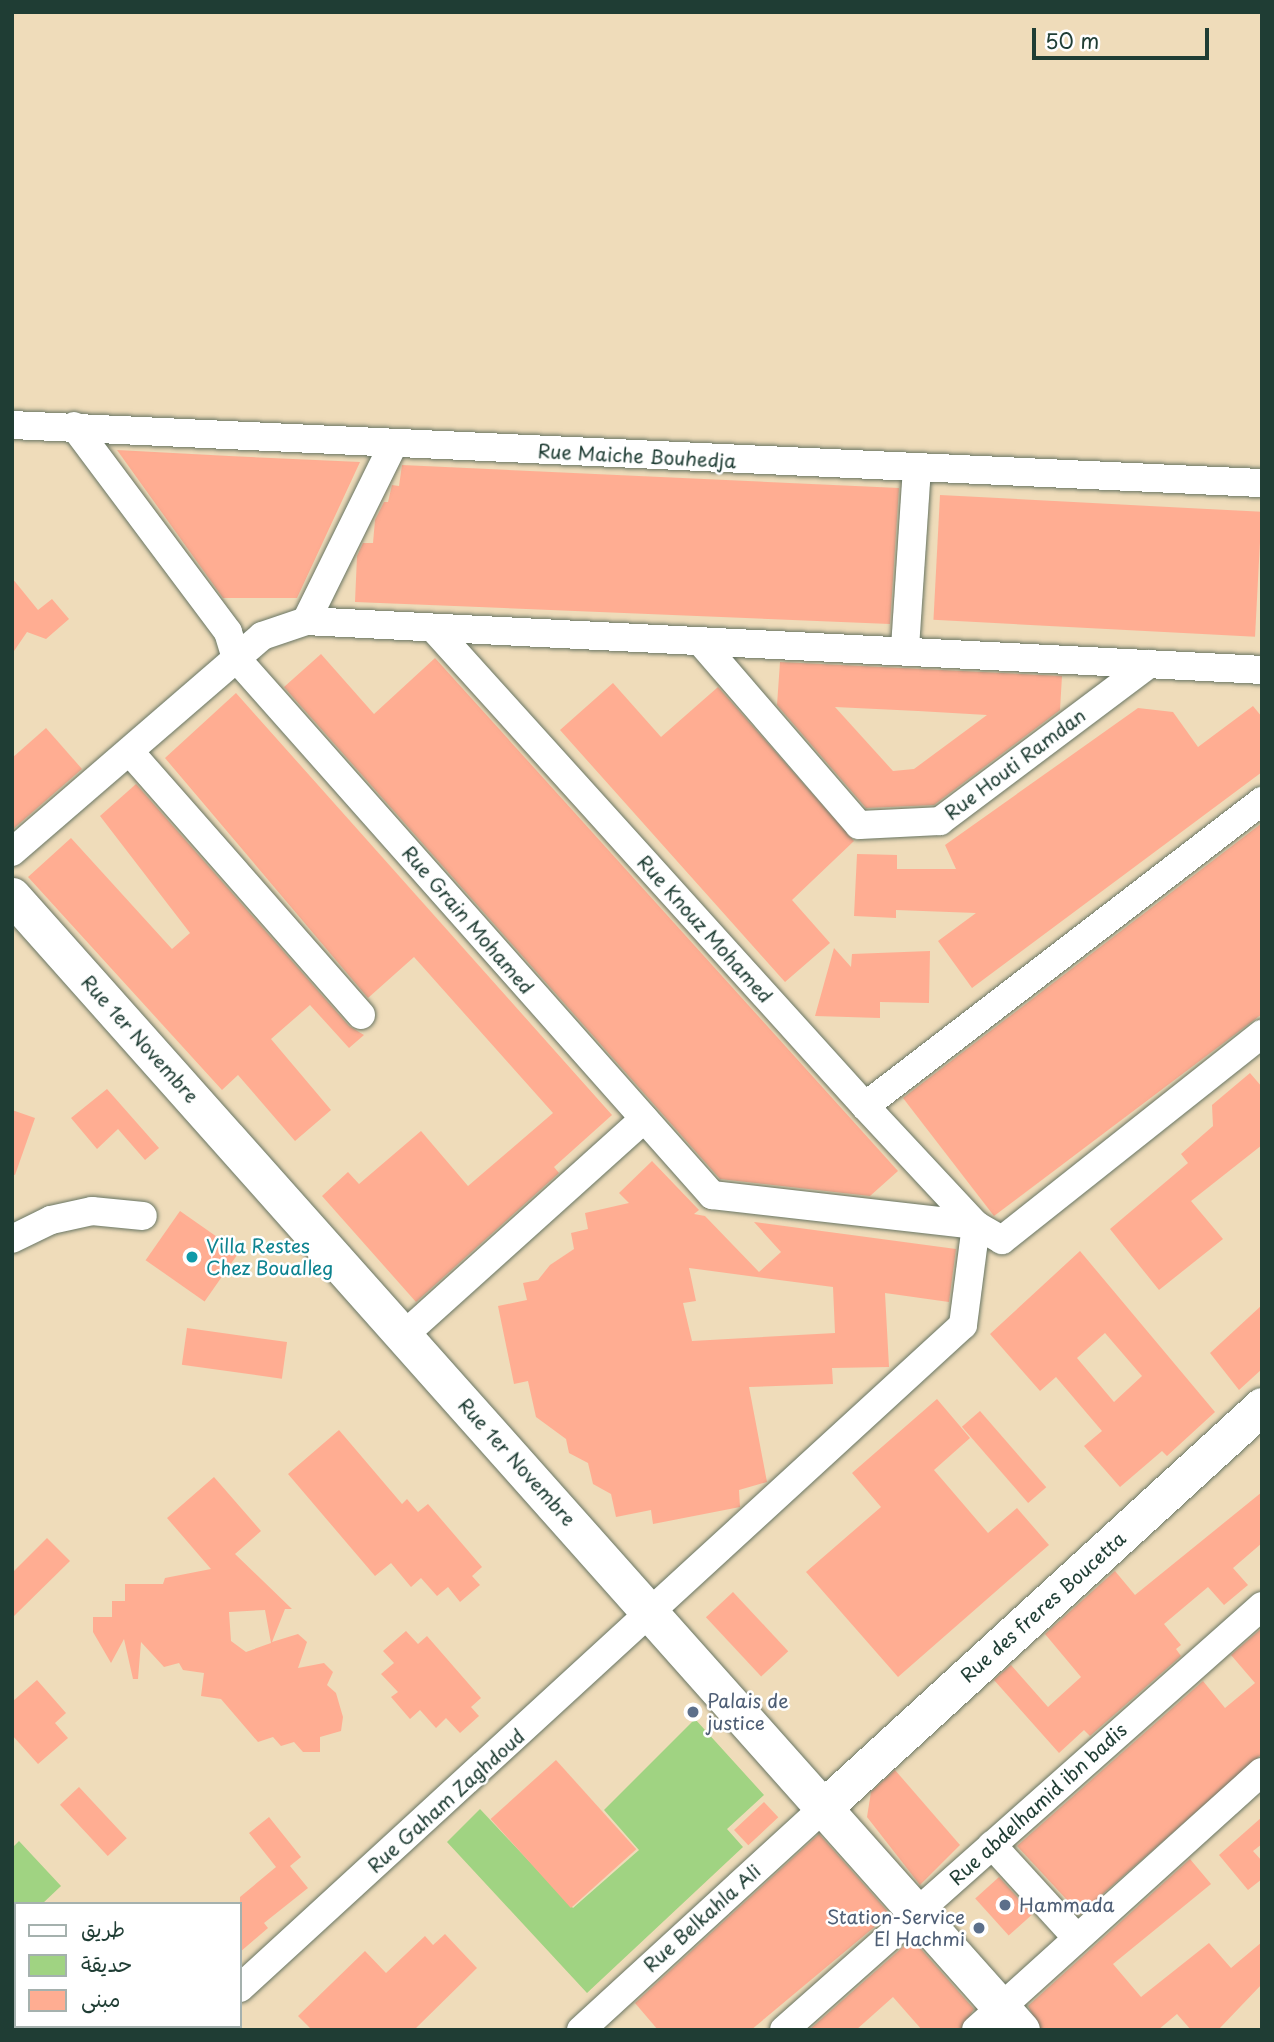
<!DOCTYPE html>
<meta charset="utf-8">
<style>
body{margin:0}
#map{position:relative;width:1274px;height:2042px;overflow:hidden;background:#efdcba;font-family:"Playpen Sans","Playpen Sans Arabic",sans-serif}
div>[style]{position:absolute}
.green>*{inset:0;background:#a0d382}
.building>*{inset:0;background:#ffad92;transform-origin:0 0}
.roads{filter:drop-shadow(0 0 2px #687563) drop-shadow(0 0 2px #687563)}
.minor>*{height:28px;margin:-14px;padding:0 14px;transform-origin:14px;border-radius:14px;background:#fff}
.major>*{height:37px;margin:-18.5px;padding:0 18.5px;transform-origin:18.5px;border-radius:18.5px;background:#fff}
.dots>*{width:19px;height:19px;translate:-50% -50%;box-sizing:border-box;border:4px solid #fff;border-radius:50%}
span{translate:-50% -50%;white-space:nowrap;text-align:center;line-height:1.15;-webkit-text-stroke:5px #fff;paint-order:stroke}
.street-label{font-size:19px;color:#1f3d34}
.culture-label{font-size:19px;color:#0d838f}
.left{translate:0 -50%;text-align:left}
.service-label{font-size:19px;color:#4e5e75}
.right{translate:-100% -50%;text-align:right}
.frame{position:absolute;inset:0;border:14px solid #1f3d34;pointer-events:none}
.legend{position:absolute;left:14px;top:1902px;width:228px;height:126px;box-sizing:border-box;background:#fff;border:2px solid #a5b1ae;margin:0;padding:9px 12px;list-style:none;font-size:21px;color:#1f3d34}
.legend li{display:flex;align-items:center;gap:14px;height:35px}
.legend b{width:35px;border:2px solid #a5b1ae}
.scale{position:absolute;left:1032px;top:28px;width:177px;height:32px;box-sizing:border-box;border:4px solid #1f3d34;border-top:0;padding-left:9px;font-size:21px;line-height:24px;white-space:nowrap;color:#1f3d34;-webkit-text-stroke:5px #fff;paint-order:stroke}
</style>
<div id="map">
<div class="green">
<i style="clip-path:polygon(695px 1719px,764px 1795px,727px 1829px,743px 1847px,587px 1993px,447px 1842px,480px 1809px,573px 1908px,639px 1850px,604px 1810px)"></i>
<i style="clip-path:polygon(19px 1841px,61px 1886px,42px 1904px,16px 1904px,12px 1932px,12px 1848px)"></i>
</div>
<div class="building">
<i style="clip-path:polygon(117px 450px,229px 456px,360px 462px,297px 598px,223px 598px)"></i>
<i style="clip-path:polygon(402px 465px,899px 488px,890px 624px,355px 602px,357px 556px,363px 543px,373px 543px,375px 520px,384px 502px,388px 502px,392px 485px,399px 486px)"></i>
<i style="left:940px;top:495px;width:322px;height:125px;rotate:3deg"></i>
<i style="clip-path:polygon(12px 578px,38px 610px,52px 599px,69px 619px,46px 639px,27px 632px,12px 654px)"></i>
<i style="clip-path:polygon(321px 654px,374px 714px,435px 658px,898px 1171px,870px 1196px,720px 1179px,284px 687px)"></i>
<i style="clip-path:polygon(evenodd,780px 662px,1062px 676px,1060px 710px,934px 805px,866px 808px,777px 705px,780px 662px,835px 707px,918px 711px,987px 715px,914px 769px,893px 771px,835px 707px)"></i>
<i style="clip-path:polygon(613px 683px,661px 737px,718px 687px,854px 841px,792px 900px,830px 943px,785px 982px,560px 730px)"></i>
<i style="clip-path:polygon(236px 693px,612px 1115px,554px 1167px,559px 1173px,416px 1302px,322px 1196px,348px 1172px,359px 1184px,421px 1131px,468px 1186px,553px 1113px,414px 957px,368px 998px,165px 758px)"></i>
<i style="clip-path:polygon(1253px 706px,1262px 717px,1262px 772px,972px 988px,938px 941px,976px 913px,896px 910px,896px 918px,854px 916px,857px 854px,897px 855px,897px 869px,956px 869px,945px 845px,1138px 708px,1173px 712px,1198px 747px)"></i>
<i style="clip-path:polygon(46px 728px,82px 769px,12px 830px,12px 758px)"></i>
<i style="clip-path:polygon(136px 784px,349px 1026px,364px 1035px,349px 1048px,310px 1005px,271px 1039px,331px 1110px,295px 1141px,238px 1075px,222px 1090px,28px 877px,71px 838px,172px 949px,190px 933px,100px 816px)"></i>
<i style="clip-path:polygon(1262px 823px,1262px 1014px,994px 1216px,903px 1098px)"></i>
<i style="clip-path:polygon(834px 948px,851px 967px,852px 954px,930px 951px,929px 1003px,880px 1002px,880px 1018px,815px 1016px)"></i>
<i style="clip-path:polygon(1250px 1073px,1262px 1087px,1262px 1145px,1191px 1201px,1223px 1239px,1159px 1290px,1110px 1229px,1188px 1163px,1181px 1154px,1213px 1126px,1212px 1105px)"></i>
<i style="clip-path:polygon(107px 1089px,159px 1148px,145px 1160px,118px 1129px,97px 1149px,71px 1118px)"></i>
<i style="clip-path:polygon(12px 1110px,35px 1118px,15px 1175px,12px 1174px)"></i>
<i style="clip-path:polygon(evenodd,652px 1161px,699px 1210px,694px 1214px,705px 1216px,759px 1272px,781px 1252px,754px 1222px,956px 1249px,949px 1302px,885px 1293px,889px 1367px,832px 1368px,833px 1384px,749px 1387px,767px 1482px,739px 1490px,740px 1507px,653px 1524px,651px 1510px,616px 1517px,611px 1494px,593px 1484px,588px 1463px,569px 1453px,566px 1439px,536px 1417px,528px 1381px,514px 1384px,498px 1306px,527px 1300px,523px 1283px,538px 1280px,550px 1265px,574px 1249px,571px 1233px,588px 1229px,585px 1213px,629px 1203px,619px 1193px,652px 1161px,689px 1268px,833px 1287px,835px 1333px,692px 1341px,683px 1303px,696px 1301px,689px 1268px)"></i>
<i style="left:180px;top:1211px;width:72px;height:60px;rotate:35deg"></i>
<i style="clip-path:polygon(evenodd,1080px 1251px,1215px 1412px,1167px 1456px,1162px 1451px,1120px 1487px,1084px 1446px,1102px 1431px,1056px 1377px,1040px 1391px,990px 1334px,1080px 1251px,1105px 1333px,1142px 1376px,1114px 1402px,1077px 1358px,1105px 1333px)"></i>
<i style="clip-path:polygon(1262px 1305px,1262px 1369px,1239px 1390px,1210px 1353px)"></i>
<i style="left:187px;top:1328px;width:101px;height:37px;rotate:8deg"></i>
<i style="clip-path:polygon(937px 1399px,970px 1438px,934px 1470px,988px 1533px,1017px 1508px,1049px 1545px,898px 1677px,806px 1572px,881px 1507px,852px 1473px)"></i>
<i style="left:980px;top:1411px;width:101px;height:24px;rotate:49deg"></i>
<i style="clip-path:polygon(339px 1430px,402px 1504px,407px 1499px,418px 1512px,428px 1504px,482px 1567px,472px 1576px,480px 1585px,460px 1602px,448px 1587px,437px 1596px,421px 1578px,411px 1587px,391px 1563px,375px 1576px,288px 1474px)"></i>
<i style="clip-path:polygon(evenodd,214px 1477px,261px 1531px,235px 1554px,292px 1609px,285px 1609px,272px 1642px,298px 1634px,307px 1642px,298px 1668px,324px 1663px,333px 1672px,327px 1685px,336px 1693px,343px 1717px,341px 1731px,320px 1737px,320px 1752px,303px 1752px,294px 1742px,281px 1746px,273px 1737px,258px 1742px,221px 1699px,201px 1696px,204px 1673px,183px 1670px,179px 1663px,164px 1667px,141px 1642px,138px 1679px,133px 1679px,124px 1639px,111px 1663px,93px 1632px,93px 1617px,112px 1617px,112px 1601px,125px 1601px,125px 1584px,163px 1584px,165px 1578px,211px 1569px,167px 1518px,214px 1477px,265px 1610px,271px 1643px,246px 1652px,231px 1641px,229px 1612px,265px 1610px)"></i>
<i style="clip-path:polygon(1262px 1492px,1262px 1543px,1233px 1568px,1248px 1585px,1224px 1605px,1208px 1587px,1164px 1624px,1181px 1645px,1176px 1649px,1181px 1656px,1090px 1736px,1084px 1730px,1059px 1753px,994px 1680px,1011px 1665px,1048px 1707px,1081px 1677px,1045px 1634px,1115px 1571px,1135px 1595px)"></i>
<i style="clip-path:polygon(47px 1538px,70px 1561px,12px 1618px,12px 1573px)"></i>
<i style="left:733px;top:1592px;width:81px;height:37px;rotate:47deg"></i>
<i style="clip-path:polygon(1262px 1628px,1262px 1754px,1080px 1914px,1017px 1846px,1203px 1681px,1225px 1708px,1255px 1683px,1231px 1655px)"></i>
<i style="clip-path:polygon(406px 1631px,418px 1644px,427px 1636px,481px 1698px,471px 1707px,479px 1716px,460px 1733px,446px 1718px,436px 1728px,420px 1710px,410px 1719px,391px 1697px,398px 1692px,381px 1674px,394px 1663px,383px 1651px)"></i>
<i style="clip-path:polygon(37px 1680px,66px 1713px,55px 1723px,68px 1738px,38px 1764px,12px 1735px,12px 1702px)"></i>
<i style="left:556px;top:1760px;width:120px;height:88px;rotate:48deg"></i>
<i style="clip-path:polygon(895px 1770px,960px 1845px,920px 1885px,867px 1817px,871px 1792px)"></i>
<i style="left:79px;top:1787px;width:70px;height:26px;rotate:47deg"></i>
<i style="left:764px;top:1802px;width:21px;height:41px;rotate:47deg"></i>
<i style="clip-path:polygon(269px 1817px,301px 1857px,290px 1866px,308px 1888px,264px 1923px,268px 1928px,240px 1952px,240px 1897px,276px 1867px,249px 1833px)"></i>
<i style="clip-path:polygon(1262px 1817px,1262px 1844px,1253px 1851px,1262px 1861px,1262px 1879px,1248px 1890px,1219px 1855px)"></i>
<i style="clip-path:polygon(819px 1834px,890px 1914px,751px 2030px,658px 2030px,635px 2003px)"></i>
<i style="clip-path:polygon(1190px 1859px,1211px 1884px,1113px 1964px,1141px 1997px,1209px 1943px,1231px 1968px,1262px 1942px,1262px 1984px,1218px 2030px,1191px 2030px,1177px 2014px,1158px 2030px,1041px 2030px,1028px 2006px)"></i>
<i style="left:999px;top:1877px;width:50px;height:32px;rotate:48deg"></i>
<i style="clip-path:polygon(445px 1934px,477px 1968px,414px 2030px,312px 2030px,298px 2016px,365px 1951px,386px 1973px,425px 1936px,433px 1945px)"></i>
<i style="clip-path:polygon(912px 1939px,974px 2009px,960px 2030px,922px 2030px,893px 1997px,856px 2030px,809px 2030px)"></i>
</div>
<div class="roads">
<div class="minor">
<i style="left:12px;top:425px;width:1251px;rotate:2.66deg"></i>
<i style="left:74px;top:426px;width:257px;rotate:53.2deg"></i>
<i style="left:228px;top:632px;width:27px;rotate:73deg"></i>
<i style="left:236px;top:658px;width:718px;rotate:48.45deg"></i>
<i style="left:712px;top:1195px;width:266px;rotate:6.5deg"></i>
<i style="left:306px;top:621px;width:196px;rotate:-63.7deg"></i>
<i style="left:436px;top:631px;width:640px;rotate:47.91deg"></i>
<i style="left:865px;top:1106px;width:163px;rotate:47deg"></i>
<i style="left:976px;top:1225px;width:30px;rotate:30deg"></i>
<i style="left:1002px;top:1240px;width:332px;rotate:-38.4deg"></i>
<i style="left:700px;top:641px;width:243px;rotate:49.2deg"></i>
<i style="left:859px;top:825px;width:81px;rotate:-2.8deg"></i>
<i style="left:940px;top:821px;width:261px;rotate:-36.9deg"></i>
<i style="left:905px;top:648px;width:180px;rotate:-86.2deg"></i>
<i style="left:130px;top:752px;width:350px;rotate:48.7deg"></i>
<i style="left:12px;top:852px;width:330px;rotate:-40.8deg"></i>
<i style="left:262px;top:636px;width:46px;rotate:-18.8deg"></i>
<i style="left:306px;top:621px;width:957px;rotate:2.93deg"></i>
<i style="left:865px;top:1106px;width:501px;rotate:-37.53deg"></i>
<i style="left:12px;top:1239px;width:43px;rotate:-26deg"></i>
<i style="left:51px;top:1220px;width:42px;rotate:-12.4deg"></i>
<i style="left:92px;top:1211px;width:51px;rotate:5.6deg"></i>
<i style="left:404px;top:1335px;width:323px;rotate:-42deg"></i>
<i style="left:992px;top:1845px;width:126px;rotate:47.6deg"></i>
<i style="left:240px;top:1988px;width:981px;rotate:-42.52deg"></i>
<i style="left:963px;top:1325px;width:101px;rotate:-82.6deg"></i>
<i style="left:193px;top:2030px;width:6px;rotate:-45deg"></i>
<i style="left:581px;top:2030px;width:330px;rotate:-42.5deg"></i>
<i style="left:784px;top:2030px;width:639px;rotate:-41.57deg"></i>
<i style="left:976px;top:2030px;width:385px;rotate:-42.1deg"></i>
</div>
<div class="major">
<i style="left:12px;top:896px;width:1518px;rotate:48.34deg"></i>
<i style="left:824px;top:1807px;width:594px;rotate:-42.47deg"></i>
</div>
</div>
<div class="dots">
<i style="left:192px;top:1257px;background:#0f9aa8"></i>
<i style="left:693px;top:1712px;background:#5c6f8a"></i>
<i style="left:1005px;top:1905px;background:#5c6f8a"></i>
<i style="left:979px;top:1928px;background:#5c6f8a"></i>
</div>
<div class="street-label">
<span style="left:637px;top:456px;rotate:3deg">Rue Maiche Bouhedja</span>
<span style="left:1015px;top:764px;rotate:-37deg">Rue Houti Ramdan</span>
<span style="left:468px;top:920px;rotate:49deg">Rue Grain Mohamed</span>
<span style="left:705px;top:929px;rotate:48deg">Rue Knouz Mohamed</span>
<span style="left:140px;top:1039px;rotate:48deg">Rue 1er Novembre</span>
<span style="left:517px;top:1462px;rotate:48deg">Rue 1er Novembre</span>
<span style="left:1043px;top:1607px;rotate:-42deg">Rue des freres Boucetta</span>
<span style="left:446px;top:1801px;rotate:-42deg">Rue Gaham Zaghdoud</span>
<span style="left:1038px;top:1804px;rotate:-42deg">Rue abdelhamid ibn badis</span>
<span style="left:702px;top:1918px;rotate:-42deg">Rue Belkahla Ali</span>
</div>
<div class="culture-label">
<span class="left" style="left:206px;top:1257px">Villa Restes<br>Chez Boualleg</span>
</div>
<div class="service-label">
<span class="left" style="left:707px;top:1712px">Palais de<br>justice</span>
<span class="left" style="left:1019px;top:1905px">Hammada</span>
<span class="right" style="left:965px;top:1928px">Station-Service<br>El Hachmi</span>
</div>
<div class="frame"></div>
<ul class="legend">
<li><b style="height:9px;background:#fff"></b>طريق</li>
<li><b style="height:19px;background:#a0d382"></b>حديقة</li>
<li><b style="height:19px;background:#ffad92"></b>مبنى</li>
</ul>
<div class="scale">50 m</div>
</div>
